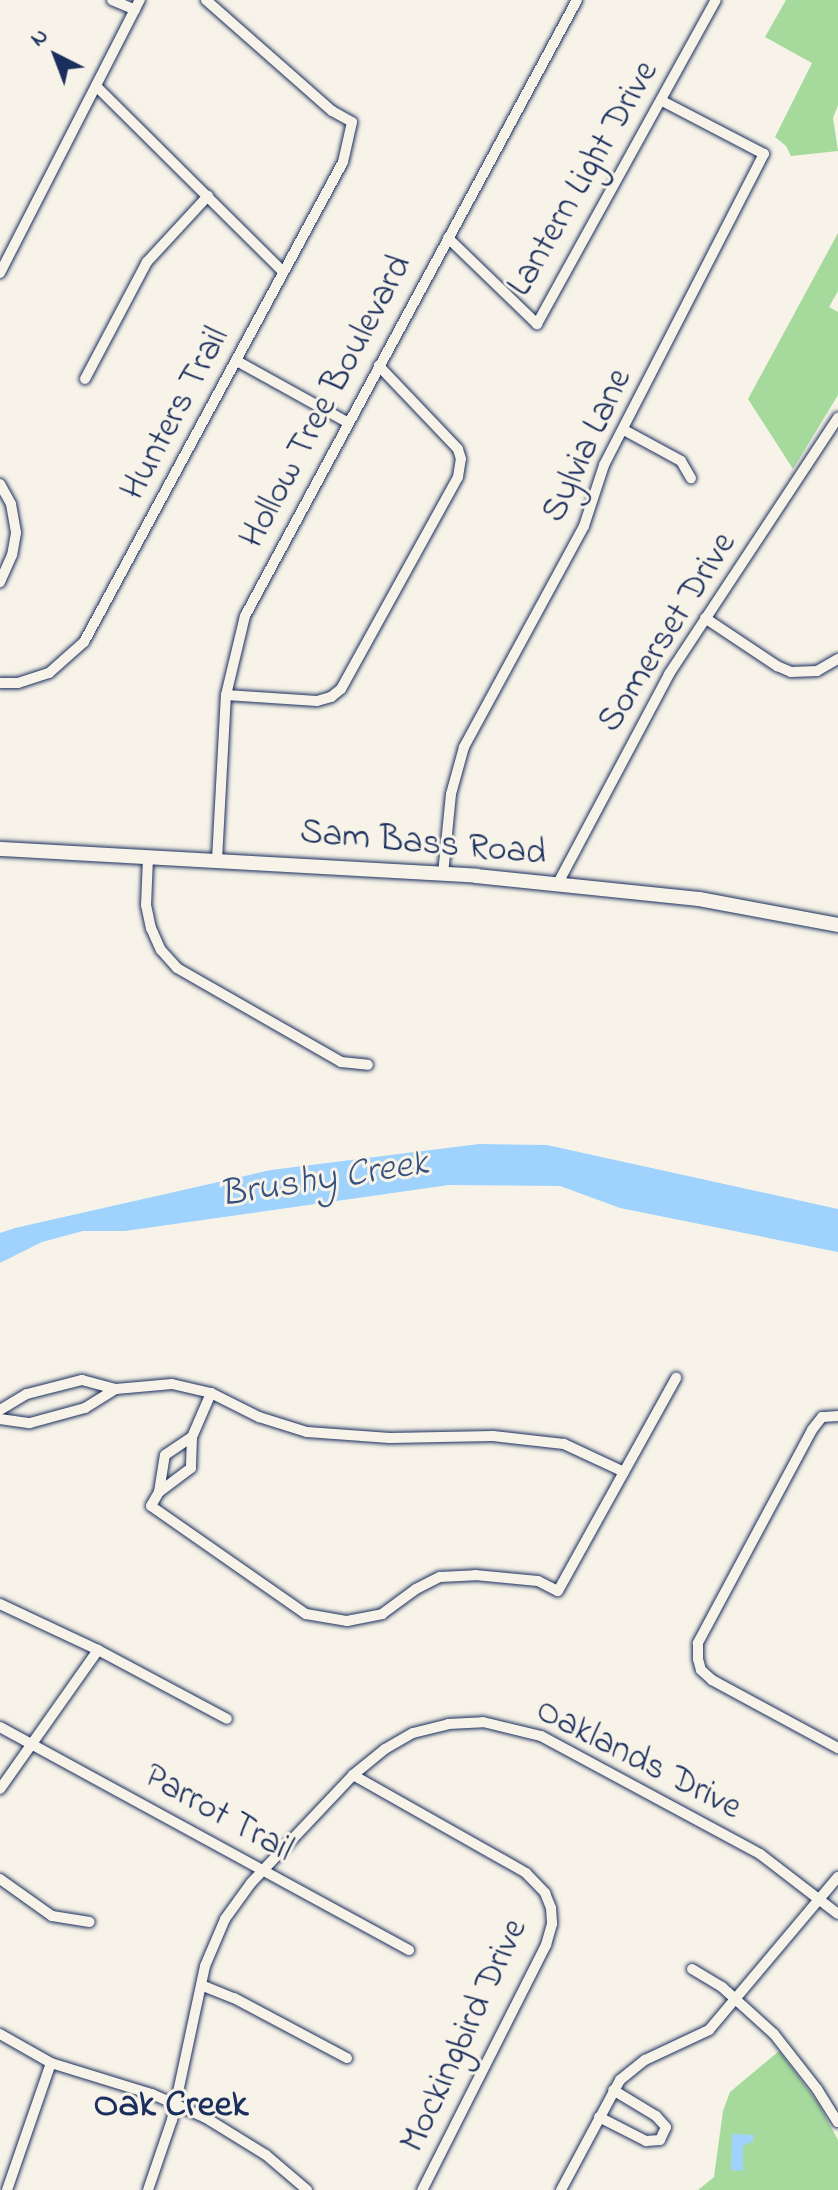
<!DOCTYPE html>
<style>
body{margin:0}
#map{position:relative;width:838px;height:2190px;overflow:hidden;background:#f7f3e8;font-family:"Indie Flower",sans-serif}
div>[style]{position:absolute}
.green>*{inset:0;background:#a6da9d}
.water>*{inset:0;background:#9fd3fd}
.roads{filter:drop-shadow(0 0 2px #1b2f5e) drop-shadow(0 0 2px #1b2f5e)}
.street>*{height:10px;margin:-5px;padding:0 5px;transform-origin:5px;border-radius:5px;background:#f7f3e8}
.secondary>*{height:14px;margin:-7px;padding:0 7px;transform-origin:7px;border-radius:7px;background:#f7f3e8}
span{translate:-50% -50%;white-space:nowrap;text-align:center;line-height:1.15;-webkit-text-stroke:6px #f7f3e8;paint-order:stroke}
.street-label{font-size:36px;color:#1b2f5e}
.water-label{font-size:38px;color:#35507e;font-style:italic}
.neighbourhood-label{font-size:38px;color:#1b2f5e;font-weight:700}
.north{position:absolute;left:16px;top:16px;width:80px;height:80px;-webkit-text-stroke:6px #f7f3e8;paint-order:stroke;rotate:318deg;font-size:22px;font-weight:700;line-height:32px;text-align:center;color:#1b2f5e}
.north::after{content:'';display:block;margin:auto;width:28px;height:36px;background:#1b2f5e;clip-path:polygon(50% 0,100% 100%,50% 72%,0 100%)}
</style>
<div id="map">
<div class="green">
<i style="clip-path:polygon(786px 0,838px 0,838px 105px,833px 118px,838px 151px,791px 156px,786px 146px,775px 137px,812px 63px,765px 37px)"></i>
<i style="clip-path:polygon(838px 233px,838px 291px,829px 307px,838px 312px,838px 395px,793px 469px,748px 399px)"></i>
<i style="clip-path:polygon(779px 2051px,818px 2103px,838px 2140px,838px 2190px,698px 2190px,714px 2177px,723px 2111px,730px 2092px)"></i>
</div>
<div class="water">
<i style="clip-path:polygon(479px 1144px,547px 1145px,838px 1209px,838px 1252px,620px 1208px,560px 1186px,449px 1185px,125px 1231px,83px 1231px,42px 1242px,0 1263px,0 1233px,15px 1228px,271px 1170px)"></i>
<i style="clip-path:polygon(732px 2134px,754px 2135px,753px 2141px,743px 2146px,743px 2171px,731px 2170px)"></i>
</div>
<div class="roads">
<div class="street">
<i style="left:112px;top:0;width:25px;rotate:23deg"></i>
<i style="left:96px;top:86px;width:264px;rotate:44.8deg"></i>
<i style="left:448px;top:238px;width:124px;rotate:44deg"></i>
<i style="left:537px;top:324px;width:370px;rotate:-61.1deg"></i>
<i style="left:0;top:273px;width:307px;rotate:-62.9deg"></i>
<i style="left:237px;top:361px;width:126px;rotate:29deg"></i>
<i style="left:85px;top:379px;width:132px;rotate:-62.1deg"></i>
<i style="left:147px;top:262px;width:90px;rotate:-47.3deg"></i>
<i style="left:624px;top:430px;width:65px;rotate:28.5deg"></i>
<i style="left:681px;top:461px;width:20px;rotate:60deg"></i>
<i style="left:0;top:484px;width:23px;rotate:61deg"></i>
<i style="left:11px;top:504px;width:29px;rotate:80deg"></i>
<i style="left:16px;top:533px;width:22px;rotate:100deg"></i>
<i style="left:12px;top:555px;width:30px;rotate:114deg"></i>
<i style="left:705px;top:618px;width:87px;rotate:33.7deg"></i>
<i style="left:777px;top:666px;width:15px;rotate:23deg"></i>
<i style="left:791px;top:672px;width:26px;rotate:-2deg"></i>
<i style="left:817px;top:671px;width:24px;rotate:-30deg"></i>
<i style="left:0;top:683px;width:18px"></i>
<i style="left:18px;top:683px;width:33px;rotate:-18deg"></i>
<i style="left:49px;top:673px;width:47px;rotate:-41.5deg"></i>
<i style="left:84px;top:642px;width:545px;rotate:-61.65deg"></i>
<i style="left:343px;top:162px;width:41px;rotate:-77.3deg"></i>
<i style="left:352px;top:122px;width:23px;rotate:-151deg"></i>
<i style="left:332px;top:111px;width:168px;rotate:-138.6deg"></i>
<i style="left:226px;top:695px;width:91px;rotate:3.8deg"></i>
<i style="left:317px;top:701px;width:15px;rotate:-16deg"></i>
<i style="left:331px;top:697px;width:13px;rotate:-39deg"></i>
<i style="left:341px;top:689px;width:242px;rotate:-61.1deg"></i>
<i style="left:458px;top:477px;width:18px;rotate:-81deg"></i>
<i style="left:461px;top:459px;width:10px;rotate:-107deg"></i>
<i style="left:458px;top:449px;width:115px;rotate:-133.6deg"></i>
<i style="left:148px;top:858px;width:47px;rotate:92.4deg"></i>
<i style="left:146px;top:905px;width:24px;rotate:78deg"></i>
<i style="left:151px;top:928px;width:24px;rotate:66deg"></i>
<i style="left:161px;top:950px;width:24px;rotate:48deg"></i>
<i style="left:177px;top:968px;width:189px;rotate:29.8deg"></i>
<i style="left:341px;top:1062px;width:27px;rotate:6deg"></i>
<i style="left:217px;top:860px;width:165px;rotate:-86.9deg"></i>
<i style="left:226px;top:695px;width:81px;rotate:-76.5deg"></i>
<i style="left:245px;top:616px;width:700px;rotate:-61.68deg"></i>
<i style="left:443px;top:874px;width:80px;rotate:-84.3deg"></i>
<i style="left:451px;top:794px;width:49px;rotate:-74.5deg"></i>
<i style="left:464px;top:747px;width:251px;rotate:-61.5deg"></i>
<i style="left:584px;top:526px;width:64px;rotate:-71.8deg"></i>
<i style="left:604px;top:465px;width:350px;rotate:-62.8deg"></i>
<i style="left:764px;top:154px;width:115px;rotate:-152.5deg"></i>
<i style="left:557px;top:885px;width:239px;rotate:-62deg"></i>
<i style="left:669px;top:674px;width:307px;rotate:-56.6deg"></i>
<i style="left:0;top:1410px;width:31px;rotate:-31deg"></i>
<i style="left:27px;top:1394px;width:57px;rotate:-14.3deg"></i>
<i style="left:82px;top:1380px;width:35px;rotate:15deg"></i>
<i style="left:116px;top:1389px;width:56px;rotate:-5.1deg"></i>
<i style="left:172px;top:1384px;width:40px;rotate:13deg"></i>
<i style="left:211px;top:1393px;width:54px;rotate:26.6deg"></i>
<i style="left:259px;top:1417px;width:50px;rotate:17.4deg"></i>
<i style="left:307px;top:1432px;width:83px;rotate:4.1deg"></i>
<i style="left:390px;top:1438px;width:103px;rotate:-1.1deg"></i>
<i style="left:493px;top:1436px;width:71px;rotate:6.4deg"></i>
<i style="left:564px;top:1444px;width:66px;rotate:25deg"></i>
<i style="left:838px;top:1416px;width:16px;rotate:176deg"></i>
<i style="left:822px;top:1417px;width:16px;rotate:128deg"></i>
<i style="left:812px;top:1430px;width:242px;rotate:118.2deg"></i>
<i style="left:698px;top:1643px;width:16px;rotate:90deg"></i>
<i style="left:698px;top:1659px;width:11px;rotate:75deg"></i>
<i style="left:701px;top:1670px;width:15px;rotate:42deg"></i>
<i style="left:712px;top:1680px;width:143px;rotate:28.4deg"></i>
<i style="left:0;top:1419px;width:30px;rotate:8deg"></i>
<i style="left:30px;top:1423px;width:57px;rotate:-15.3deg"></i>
<i style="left:85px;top:1408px;width:36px;rotate:-32deg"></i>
<i style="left:192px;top:1437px;width:31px;rotate:92deg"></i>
<i style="left:191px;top:1468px;width:40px;rotate:143deg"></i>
<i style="left:159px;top:1492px;width:37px;rotate:-81deg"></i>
<i style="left:165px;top:1455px;width:32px;rotate:-34deg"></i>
<i style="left:192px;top:1437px;width:48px;rotate:-66.6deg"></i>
<i style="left:159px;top:1492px;width:16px;rotate:120deg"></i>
<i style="left:151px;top:1506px;width:189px;rotate:34.9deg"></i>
<i style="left:306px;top:1614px;width:42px;rotate:9.7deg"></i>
<i style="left:347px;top:1621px;width:36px;rotate:-11deg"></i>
<i style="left:382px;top:1614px;width:42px;rotate:-36.3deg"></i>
<i style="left:416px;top:1589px;width:27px;rotate:-27deg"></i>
<i style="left:440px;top:1577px;width:35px;rotate:-3deg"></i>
<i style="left:475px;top:1575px;width:63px;rotate:5.4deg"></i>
<i style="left:538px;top:1581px;width:22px;rotate:27deg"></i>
<i style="left:558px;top:1591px;width:244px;rotate:-61deg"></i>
<i style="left:0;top:1604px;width:108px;rotate:25.1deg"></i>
<i style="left:98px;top:1650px;width:146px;rotate:28.1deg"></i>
<i style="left:0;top:1727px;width:466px;rotate:28.6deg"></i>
<i style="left:353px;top:1775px;width:199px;rotate:29.5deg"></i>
<i style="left:526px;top:1873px;width:28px;rotate:46deg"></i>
<i style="left:545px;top:1893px;width:16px;rotate:68deg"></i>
<i style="left:551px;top:1908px;width:16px;rotate:86deg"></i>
<i style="left:552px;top:1924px;width:22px;rotate:106deg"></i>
<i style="left:546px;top:1945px;width:275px;rotate:116.8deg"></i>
<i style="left:0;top:1789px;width:170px;rotate:-54.8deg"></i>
<i style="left:0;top:1879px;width:64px;rotate:35.4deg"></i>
<i style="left:52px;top:1916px;width:38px;rotate:9deg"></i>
<i style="left:692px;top:1969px;width:35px;rotate:31deg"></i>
<i style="left:722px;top:1987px;width:70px;rotate:42.1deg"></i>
<i style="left:774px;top:2034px;width:70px;rotate:52deg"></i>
<i style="left:817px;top:2089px;width:39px;rotate:58deg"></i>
<i style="left:201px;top:1985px;width:35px;rotate:22deg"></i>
<i style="left:234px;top:1998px;width:128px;rotate:28deg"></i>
<i style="left:0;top:2034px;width:59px;rotate:29.6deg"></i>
<i style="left:51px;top:2063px;width:106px;rotate:17.1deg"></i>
<i style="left:152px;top:2094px;width:59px;rotate:24deg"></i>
<i style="left:206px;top:2118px;width:70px;rotate:31.7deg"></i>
<i style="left:266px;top:2155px;width:54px;rotate:40.5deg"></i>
<i style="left:599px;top:2117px;width:53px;rotate:27.1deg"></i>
<i style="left:646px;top:2141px;width:14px;rotate:-4deg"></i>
<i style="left:660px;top:2140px;width:14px;rotate:-65deg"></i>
<i style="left:666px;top:2127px;width:15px;rotate:-132deg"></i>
<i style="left:656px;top:2116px;width:50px;rotate:-148.8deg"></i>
<i style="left:7px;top:2190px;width:134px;rotate:-70.9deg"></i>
<i style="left:148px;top:2190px;width:74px;rotate:-71.1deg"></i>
<i style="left:172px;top:2120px;width:157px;rotate:-77.9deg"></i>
<i style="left:205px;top:1966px;width:51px;rotate:-66.9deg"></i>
<i style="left:225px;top:1919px;width:44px;rotate:-54.2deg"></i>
<i style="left:251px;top:1883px;width:149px;rotate:-46.6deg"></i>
<i style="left:353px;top:1775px;width:41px;rotate:-39.1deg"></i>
<i style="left:385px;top:1749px;width:32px;rotate:-30deg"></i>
<i style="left:413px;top:1733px;width:36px;rotate:-14deg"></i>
<i style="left:448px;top:1724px;width:35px;rotate:-3deg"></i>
<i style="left:483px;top:1722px;width:60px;rotate:13.6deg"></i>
<i style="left:541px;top:1736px;width:249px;rotate:28.3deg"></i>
<i style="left:760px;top:1854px;width:98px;rotate:37.6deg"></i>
<i style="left:561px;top:2190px;width:125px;rotate:-61.8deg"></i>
<i style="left:620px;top:2080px;width:32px;rotate:-39deg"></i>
<i style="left:645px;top:2060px;width:71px;rotate:-25.1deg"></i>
<i style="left:709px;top:2030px;width:200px;rotate:-49.9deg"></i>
</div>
<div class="secondary">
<i style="left:0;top:849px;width:477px;rotate:3.2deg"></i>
<i style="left:476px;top:876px;width:224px;rotate:5.9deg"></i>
<i style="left:699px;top:899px;width:141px;rotate:10.6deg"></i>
</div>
</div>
<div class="street-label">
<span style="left:584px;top:179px;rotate:-60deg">Lantern Light Drive</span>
<span style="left:327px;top:402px;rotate:-62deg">Hollow Tree Boulevard</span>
<span style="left:176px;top:414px;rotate:-62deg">Hunters Trail</span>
<span style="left:588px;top:446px;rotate:-65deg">Sylvia Lane</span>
<span style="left:668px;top:633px;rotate:-58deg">Somerset Drive</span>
<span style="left:423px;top:844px;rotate:5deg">Sam Bass Road</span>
<span style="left:638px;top:1760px;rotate:27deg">Oaklands Drive</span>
<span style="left:218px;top:1814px;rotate:29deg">Parrot Trail</span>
<span style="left:465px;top:2036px;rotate:-65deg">Mockingbird Drive</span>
</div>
<div class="water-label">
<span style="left:324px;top:1181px;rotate:-9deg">Brushy Creek</span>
</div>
<div class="neighbourhood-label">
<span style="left:171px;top:2107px">Oak Creek</span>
</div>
<div class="north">N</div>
</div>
